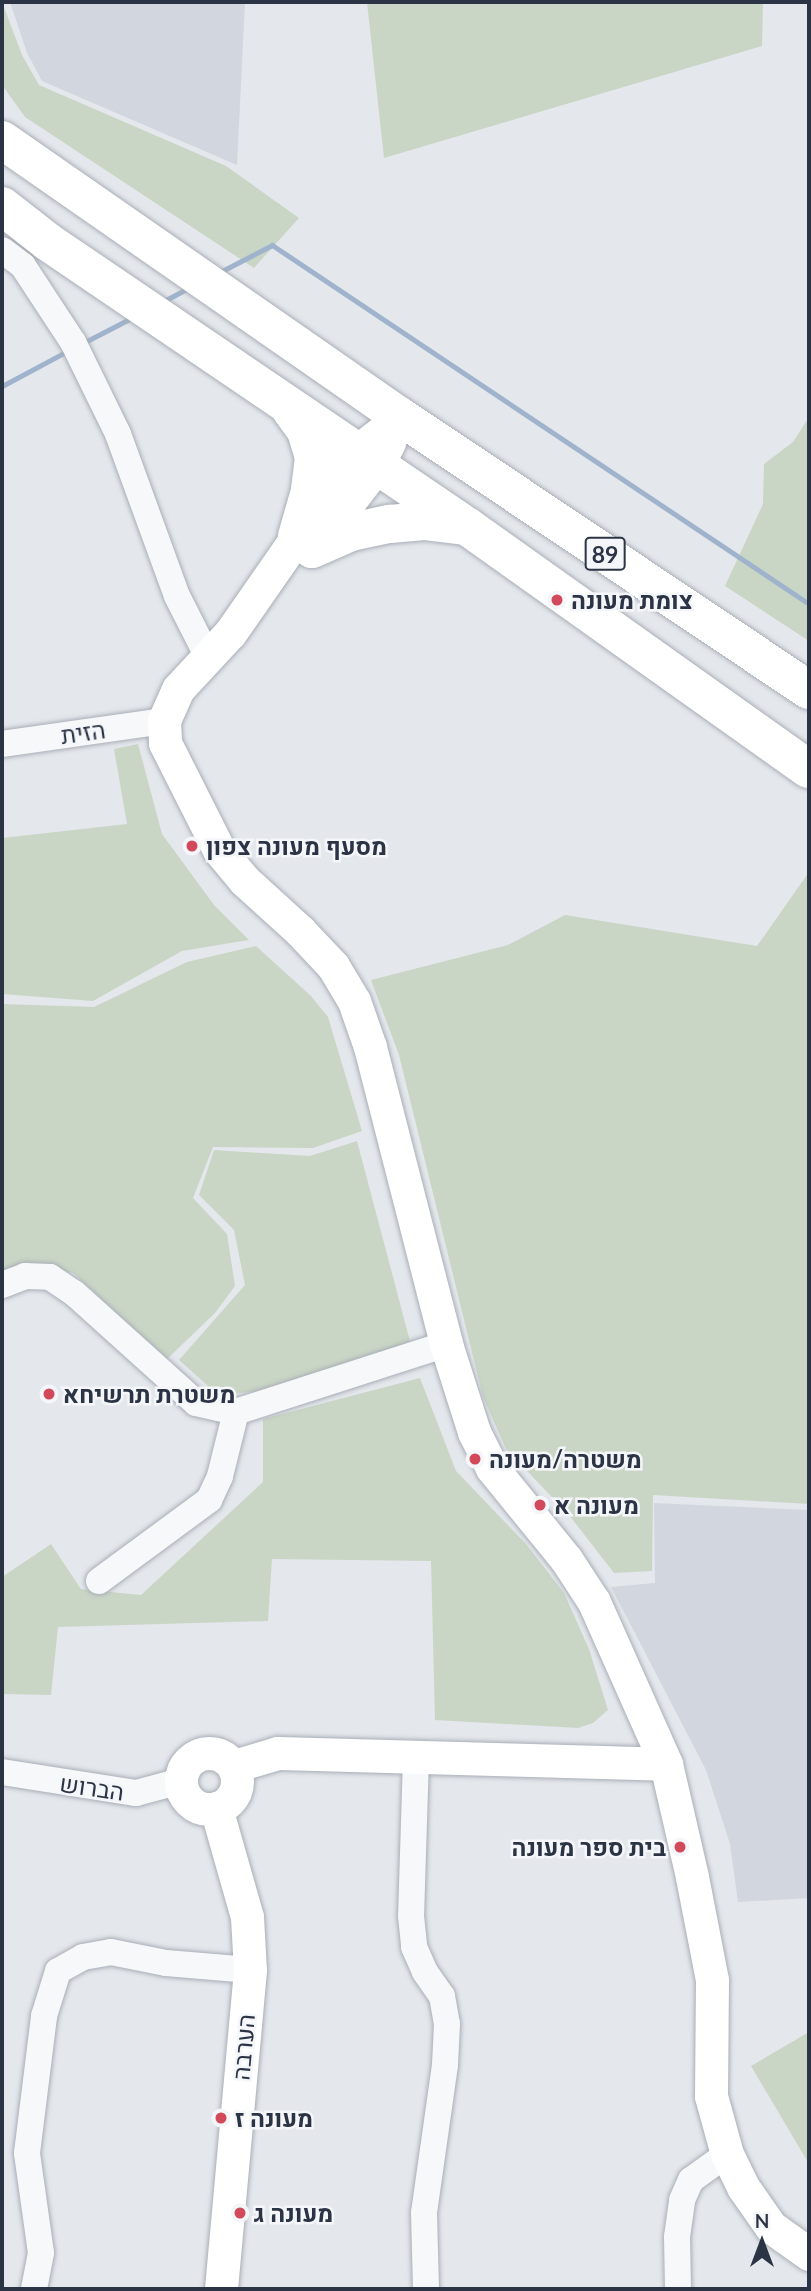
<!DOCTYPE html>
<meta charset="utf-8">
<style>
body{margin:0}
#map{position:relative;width:811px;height:2291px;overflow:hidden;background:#e4e7ec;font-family:Lato,Heebo,sans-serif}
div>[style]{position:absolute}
.built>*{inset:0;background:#d2d6de}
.green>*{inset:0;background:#c9d6c5}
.stream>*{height:5px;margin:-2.5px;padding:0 2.5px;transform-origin:2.5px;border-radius:2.5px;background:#9fb4cc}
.roads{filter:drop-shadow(0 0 2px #a9aeb7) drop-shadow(0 0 2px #a9aeb7)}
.minor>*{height:26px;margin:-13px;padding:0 13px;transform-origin:13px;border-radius:13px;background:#f7f8fa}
.major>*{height:33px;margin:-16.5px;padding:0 16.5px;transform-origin:16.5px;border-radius:16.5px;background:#fff}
.major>.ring{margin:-16.5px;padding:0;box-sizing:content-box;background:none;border:33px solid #fff;border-radius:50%}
.highway>*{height:38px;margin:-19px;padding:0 19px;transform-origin:19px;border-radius:19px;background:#fff}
.dots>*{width:19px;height:19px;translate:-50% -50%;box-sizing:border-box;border:4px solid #f4f6f9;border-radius:50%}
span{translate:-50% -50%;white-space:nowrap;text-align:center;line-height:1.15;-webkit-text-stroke:5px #f4f6f9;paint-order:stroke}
.shield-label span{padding:2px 5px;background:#f4f6f9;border:2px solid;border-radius:5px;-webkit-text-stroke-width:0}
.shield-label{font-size:23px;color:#2b3445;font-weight:700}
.poi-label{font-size:24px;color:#2b3445;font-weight:700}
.left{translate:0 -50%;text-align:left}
.right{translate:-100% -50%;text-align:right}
.street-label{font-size:24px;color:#2b3445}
.frame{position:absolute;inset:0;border:4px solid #2b3445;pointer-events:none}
.north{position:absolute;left:727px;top:2207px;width:70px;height:70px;-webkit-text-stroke:5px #f4f6f9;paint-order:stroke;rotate:0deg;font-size:19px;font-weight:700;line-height:28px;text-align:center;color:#2b3445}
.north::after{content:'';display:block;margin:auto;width:24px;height:32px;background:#2b3445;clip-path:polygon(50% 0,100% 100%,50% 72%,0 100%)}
</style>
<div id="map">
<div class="built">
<i style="clip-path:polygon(10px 2px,245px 2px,237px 165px,42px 81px,27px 53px)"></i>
<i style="clip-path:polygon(654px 1503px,809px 1510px,809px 1898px,738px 1902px,730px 1844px,706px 1770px,611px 1587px,655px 1583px)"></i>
</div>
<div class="green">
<i style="clip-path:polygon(2px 2px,22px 55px,39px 85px,226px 166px,299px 218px,254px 268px,25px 117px,2px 85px)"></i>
<i style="clip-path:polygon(367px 2px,763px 2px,762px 46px,384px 158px)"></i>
<i style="clip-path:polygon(809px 417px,809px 641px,725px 586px,763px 504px,764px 464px,793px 442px)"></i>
<i style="clip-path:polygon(138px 744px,162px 834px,214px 905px,249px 940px,182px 951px,93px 1001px,2px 994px,2px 838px,127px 824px,114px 749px)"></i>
<i style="clip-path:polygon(809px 872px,809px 1504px,653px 1495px,652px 1571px,614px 1573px,569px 1515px,506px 1449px,483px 1397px,399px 1055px,371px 980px,508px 945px,565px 915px,757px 946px)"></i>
<i style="clip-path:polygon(256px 946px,311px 996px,328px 1017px,362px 1131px,313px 1148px,213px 1147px,193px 1198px,227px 1234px,235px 1286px,215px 1313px,167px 1359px,73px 1273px,44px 1266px,2px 1276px,2px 1004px,94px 1007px,187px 962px)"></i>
<i style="clip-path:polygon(357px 1141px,411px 1345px,263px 1391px,218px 1395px,179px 1360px,245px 1285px,234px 1230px,199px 1195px,214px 1150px,310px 1156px)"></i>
<i style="clip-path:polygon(420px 1378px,456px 1471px,526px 1544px,564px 1593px,589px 1649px,608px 1710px,593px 1723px,578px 1728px,435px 1720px,431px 1561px,272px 1559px,268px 1621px,58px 1627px,51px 1695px,2px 1694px,4px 1659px,2px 1577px,51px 1544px,81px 1589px,141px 1595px,263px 1482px,263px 1419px)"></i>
<i style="clip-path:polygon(809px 2032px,809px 2164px,751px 2066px)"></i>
</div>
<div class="stream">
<i style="left:218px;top:273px;width:61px;rotate:-27.4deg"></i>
<i style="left:272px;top:245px;width:646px;rotate:33.76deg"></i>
<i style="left:162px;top:302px;width:32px;rotate:-28deg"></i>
<i style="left:81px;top:344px;width:61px;rotate:-27.4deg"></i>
<i style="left:2px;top:386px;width:76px;rotate:-28.2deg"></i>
</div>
<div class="roads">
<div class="minor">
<i style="left:2px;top:250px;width:26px;rotate:37deg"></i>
<i style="left:23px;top:266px;width:91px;rotate:56.7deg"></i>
<i style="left:73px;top:342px;width:102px;rotate:63.9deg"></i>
<i style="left:118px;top:434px;width:172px;rotate:70deg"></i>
<i style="left:177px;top:596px;width:71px;rotate:63.1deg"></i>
<i style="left:2px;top:744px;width:164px;rotate:-8.1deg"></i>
<i style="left:2px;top:1285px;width:25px;rotate:-21deg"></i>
<i style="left:25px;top:1276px;width:25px;rotate:2deg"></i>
<i style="left:50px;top:1277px;width:29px;rotate:34deg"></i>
<i style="left:74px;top:1293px;width:164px;rotate:42deg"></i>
<i style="left:196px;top:1403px;width:41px;rotate:12.7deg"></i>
<i style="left:236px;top:1412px;width:221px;rotate:-17.9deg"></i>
<i style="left:99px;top:1581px;width:137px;rotate:-36.4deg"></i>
<i style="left:209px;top:1500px;width:26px;rotate:-65deg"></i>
<i style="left:220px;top:1476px;width:66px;rotate:-76deg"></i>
<i style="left:416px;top:1758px;width:158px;rotate:91.8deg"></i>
<i style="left:411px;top:1916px;width:31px;rotate:84deg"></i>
<i style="left:414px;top:1947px;width:27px;rotate:66deg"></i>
<i style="left:425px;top:1972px;width:29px;rotate:55deg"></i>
<i style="left:442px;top:1996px;width:28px;rotate:80deg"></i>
<i style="left:447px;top:2024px;width:41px;rotate:92.8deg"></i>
<i style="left:445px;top:2065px;width:149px;rotate:98.1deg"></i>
<i style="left:424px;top:2213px;width:76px;rotate:88.5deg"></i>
<i style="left:2px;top:1772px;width:136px;rotate:8.9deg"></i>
<i style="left:136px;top:1793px;width:47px;rotate:-14.9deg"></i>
<i style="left:34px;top:2289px;width:37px;rotate:-79deg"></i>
<i style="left:41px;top:2253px;width:101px;rotate:-98deg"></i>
<i style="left:27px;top:2153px;width:138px;rotate:-82.9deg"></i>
<i style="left:44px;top:2016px;width:47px;rotate:-72.7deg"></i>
<i style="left:58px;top:1971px;width:29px;rotate:-29deg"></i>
<i style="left:83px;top:1957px;width:28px;rotate:-10deg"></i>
<i style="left:111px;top:1952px;width:56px;rotate:11.3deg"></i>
<i style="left:166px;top:1963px;width:84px;rotate:4.8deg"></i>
<i style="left:678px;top:2289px;width:52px;rotate:-91.1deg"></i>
<i style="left:677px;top:2237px;width:37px;rotate:-82deg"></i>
<i style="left:682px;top:2200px;width:22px;rotate:-66deg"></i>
<i style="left:691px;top:2180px;width:44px;rotate:-35.8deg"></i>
</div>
<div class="major">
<i style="left:401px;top:417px;width:57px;rotate:142.1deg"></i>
<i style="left:356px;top:452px;width:221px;rotate:124.8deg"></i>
<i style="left:230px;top:633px;width:76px;rotate:132.9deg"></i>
<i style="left:178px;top:689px;width:35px;rotate:114deg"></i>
<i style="left:164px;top:721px;width:22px;rotate:87deg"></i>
<i style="left:165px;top:743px;width:120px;rotate:63.2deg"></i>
<i style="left:219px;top:850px;width:39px;rotate:50deg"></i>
<i style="left:244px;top:880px;width:76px;rotate:42.3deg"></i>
<i style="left:300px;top:931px;width:48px;rotate:46.7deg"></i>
<i style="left:333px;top:966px;width:41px;rotate:59deg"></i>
<i style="left:354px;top:1001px;width:49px;rotate:70.8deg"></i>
<i style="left:370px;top:1047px;width:307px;rotate:75.6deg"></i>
<i style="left:446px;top:1344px;width:92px;rotate:72.3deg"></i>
<i style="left:474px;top:1432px;width:40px;rotate:63.4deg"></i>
<i style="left:492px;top:1468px;width:117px;rotate:50.9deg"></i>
<i style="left:566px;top:1559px;width:51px;rotate:56.9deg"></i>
<i style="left:594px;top:1602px;width:177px;rotate:66deg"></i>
<i style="left:666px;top:1764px;width:116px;rotate:77deg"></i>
<i style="left:692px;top:1877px;width:105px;rotate:79deg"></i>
<i style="left:712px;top:1980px;width:116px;rotate:90.5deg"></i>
<i style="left:711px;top:2096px;width:60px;rotate:74.6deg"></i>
<i style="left:727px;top:2154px;width:37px;rotate:64deg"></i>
<i style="left:743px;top:2187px;width:49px;rotate:55deg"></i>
<i style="left:771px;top:2227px;width:47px;rotate:35.4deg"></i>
<i style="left:311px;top:551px;width:108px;rotate:-52.2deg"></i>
<i style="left:377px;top:466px;width:27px;rotate:-63deg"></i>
<i class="ring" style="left:181px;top:1753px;width:23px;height:23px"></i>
<i style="left:234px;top:1766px;width:46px;rotate:-16.5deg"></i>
<i style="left:278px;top:1753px;width:388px;rotate:1.6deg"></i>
<i style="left:216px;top:1808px;width:113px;rotate:74.1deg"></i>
<i style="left:247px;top:1917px;width:53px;rotate:86.8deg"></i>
<i style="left:250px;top:1970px;width:320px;rotate:95.2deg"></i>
</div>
<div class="highway">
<i style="left:2px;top:140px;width:486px;rotate:34.8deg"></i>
<i style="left:401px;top:417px;width:491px;rotate:33.8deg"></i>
<i style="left:2px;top:206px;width:58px;rotate:38deg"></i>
<i style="left:48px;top:242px;width:508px;rotate:34.16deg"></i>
<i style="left:468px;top:527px;width:418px;rotate:35.4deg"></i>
<i style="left:291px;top:410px;width:26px;rotate:54deg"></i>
<i style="left:306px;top:431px;width:27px;rotate:73deg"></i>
<i style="left:314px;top:457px;width:34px;rotate:97deg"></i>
<i style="left:310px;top:491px;width:47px;rotate:106.1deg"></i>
<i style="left:312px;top:549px;width:43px;rotate:-23.6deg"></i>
<i style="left:351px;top:532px;width:40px;rotate:-12deg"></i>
<i style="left:390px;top:524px;width:34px;rotate:-5deg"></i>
<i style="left:424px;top:521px;width:39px;rotate:7deg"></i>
</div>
</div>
<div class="dots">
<i style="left:557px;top:600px;background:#d1495b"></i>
<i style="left:192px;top:846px;background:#d1495b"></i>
<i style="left:49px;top:1394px;background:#d1495b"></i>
<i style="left:475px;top:1459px;background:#d1495b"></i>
<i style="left:540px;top:1505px;background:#d1495b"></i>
<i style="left:680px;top:1847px;background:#d1495b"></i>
<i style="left:221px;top:2118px;background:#d1495b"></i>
<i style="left:240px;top:2213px;background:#d1495b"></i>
</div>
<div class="shield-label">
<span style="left:605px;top:554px">89</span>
</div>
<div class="poi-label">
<span class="left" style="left:571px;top:600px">צומת מעונה</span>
<span class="left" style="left:206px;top:846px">מסעף מעונה צפון</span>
<span class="left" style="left:63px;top:1394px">משטרת תרשיחא</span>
<span class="left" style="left:489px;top:1459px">משטרה/מעונה</span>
<span class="left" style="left:554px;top:1505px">מעונה א</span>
<span class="right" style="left:666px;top:1847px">בית ספר מעונה</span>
<span class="left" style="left:235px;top:2118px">מעונה ז</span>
<span class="left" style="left:254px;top:2213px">מעונה ג</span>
</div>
<div class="street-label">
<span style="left:83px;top:732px;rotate:-8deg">הזית</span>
<span style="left:92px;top:1787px;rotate:8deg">הברוש</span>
<span style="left:243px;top:2047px;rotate:-85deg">הערבה</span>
</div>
<div class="frame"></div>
<div class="north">N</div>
</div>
